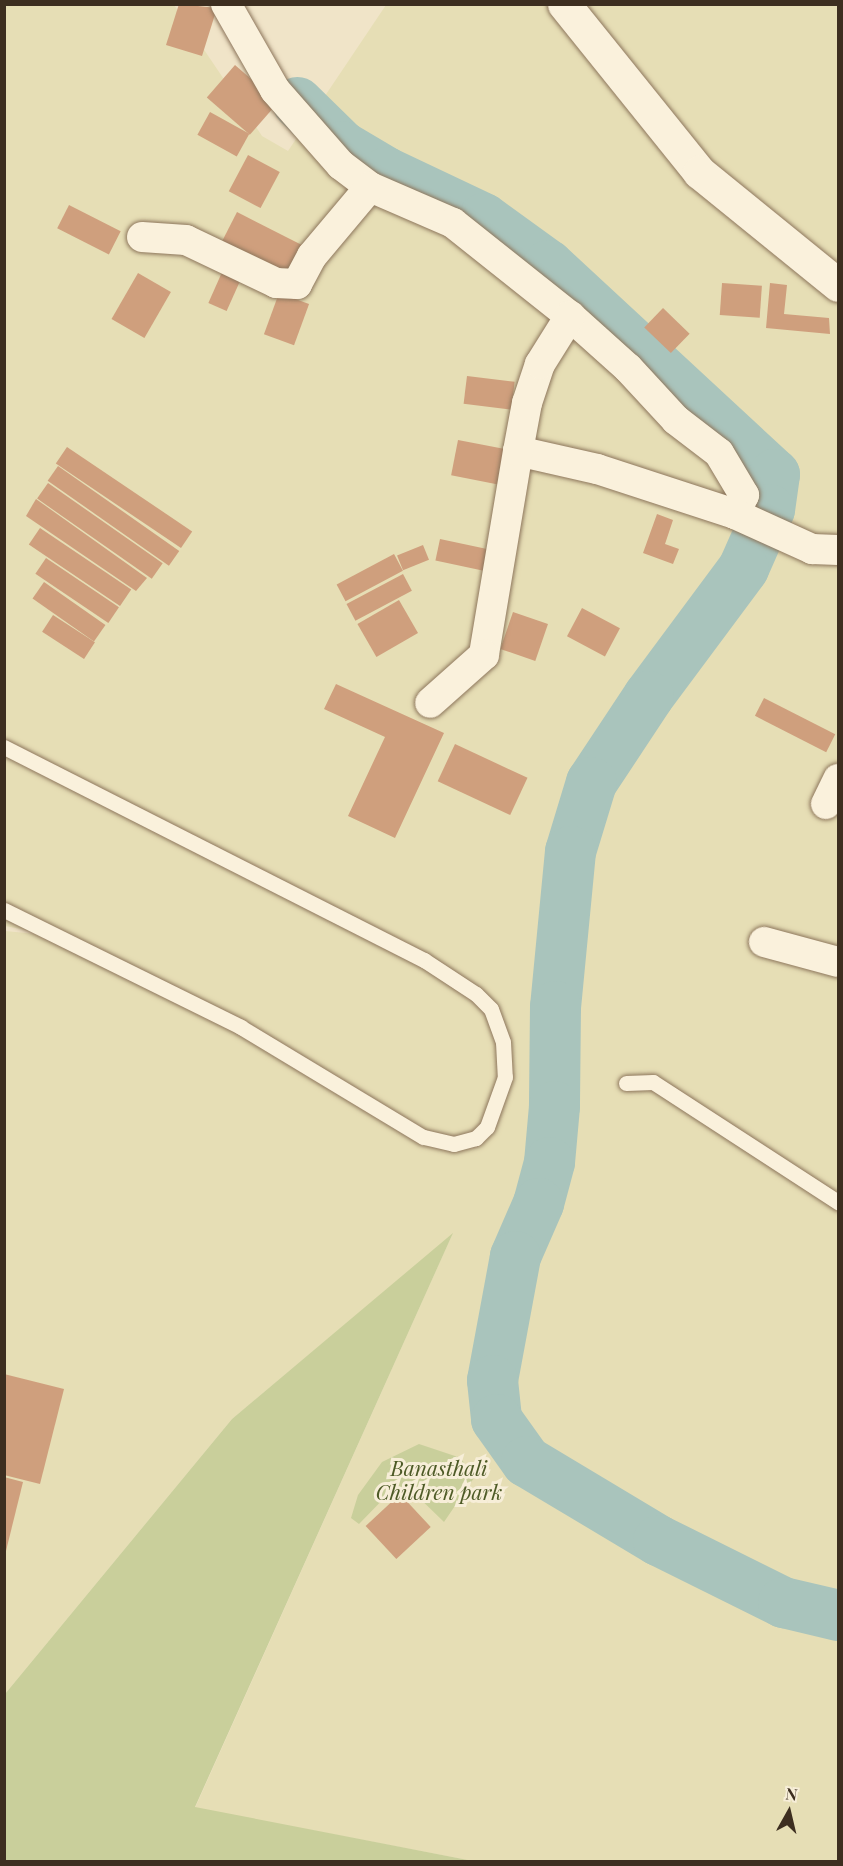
<!DOCTYPE html>
<style>
body{margin:0}
#map{position:relative;width:843px;height:1866px;overflow:hidden;background:#f0e4c8;font-family:"Playfair Display",serif}
div>[style]{position:absolute}
.farmland>*{inset:0;background:#e6deb5}
.green>*{inset:0;background:#c9cf9b}
.river>*{height:51px;margin:-25.5px;padding:0 25.5px;transform-origin:25.5px;border-radius:25.5px;background:#a9c4bc}
.building>*{inset:0;background:#cf9f7d;transform-origin:0 0}
.roads{filter:drop-shadow(0 0 2px #8d765c) drop-shadow(0 0 2px #8d765c)}
.service>*{height:15px;margin:-7.5px;padding:0 7.5px;transform-origin:7.5px;border-radius:7.5px;background:#faf1dc}
.minor>*{height:30px;margin:-15px;padding:0 15px;transform-origin:15px;border-radius:15px;background:#faf1dc}
.tertiary>*{height:33px;margin:-16.5px;padding:0 16.5px;transform-origin:16.5px;border-radius:16.5px;background:#faf1dc}
span{translate:-50% -50%;white-space:nowrap;text-align:center;line-height:1.15;-webkit-text-stroke:6px #f7eed8;paint-order:stroke}
.park-label{font-size:21px;color:#4d5a26;font-style:italic}
.frame{position:absolute;inset:0;border:6px solid #3d2e20;pointer-events:none}
.north{position:absolute;left:759px;top:1782px;width:60px;height:60px;-webkit-text-stroke:4px #f7eed8;paint-order:stroke;rotate:8deg;font-size:16px;font-weight:700;line-height:24px;text-align:center;color:#3d2e20}
.north::after{content:'';display:block;margin:auto;width:21px;height:27px;background:#3d2e20;clip-path:polygon(50% 0,100% 100%,50% 72%,0 100%)}
</style>
<div id="map">
<div class="farmland">
<i style="clip-path:polygon(5px 5px,174px 5px,262px 136px,288px 151px,386px 5px,838px 5px,838px 1861px,473px 1861px,195px 1808px,452px 1235px,232px 1419px,5px 1694px,5px 931px,58px 936px,5px 926px)"></i>
</div>
<div class="green">
<i style="clip-path:polygon(453px 1233px,195px 1807px,473px 1861px,5px 1861px,5px 1694px,232px 1419px)"></i>
<i style="clip-path:polygon(419px 1444px,461px 1458px,474px 1478px,444px 1522px,411px 1490px,395px 1487px,359px 1524px,351px 1518px,358px 1495px,382px 1462px)"></i>
</div>
<div class="river">
<i style="left:297px;top:102px;width:63px;rotate:44.4deg"></i>
<i style="left:342px;top:146px;width:51px;rotate:30.6deg"></i>
<i style="left:386px;top:172px;width:107px;rotate:25.4deg"></i>
<i style="left:483px;top:218px;width:80px;rotate:35.9deg"></i>
<i style="left:548px;top:265px;width:308px;rotate:42.8deg"></i>
<i style="left:774px;top:474px;width:35px;rotate:98deg"></i>
<i style="left:769px;top:509px;width:64px;rotate:113.8deg"></i>
<i style="left:743px;top:568px;width:159px;rotate:126.6deg"></i>
<i style="left:648px;top:696px;width:103px;rotate:123.5deg"></i>
<i style="left:591px;top:782px;width:72px;rotate:106.9deg"></i>
<i style="left:570px;top:851px;width:156px;rotate:95.5deg"></i>
<i style="left:555px;top:1006px;width:100px;rotate:90.6deg"></i>
<i style="left:554px;top:1106px;width:56px;rotate:95.1deg"></i>
<i style="left:549px;top:1162px;width:42px;rotate:105deg"></i>
<i style="left:538px;top:1203px;width:58px;rotate:113.5deg"></i>
<i style="left:515px;top:1256px;width:126px;rotate:100.5deg"></i>
<i style="left:492px;top:1380px;width:39px;rotate:84deg"></i>
<i style="left:496px;top:1419px;width:52px;rotate:54.5deg"></i>
<i style="left:526px;top:1461px;width:154px;rotate:30.9deg"></i>
<i style="left:658px;top:1540px;width:140px;rotate:26.4deg"></i>
<i style="left:783px;top:1602px;width:57px;rotate:13.3deg"></i>
</div>
<div class="building">
<i style="clip-path:polygon(179px 4px,217px 8px,202px 56px,166px 45px)"></i>
<i style="left:235px;top:65px;width:57px;height:43px;rotate:41deg"></i>
<i style="left:210px;top:112px;width:45px;height:26px;rotate:29deg"></i>
<i style="left:248px;top:155px;width:36px;height:41px;rotate:28deg"></i>
<i style="left:69px;top:205px;width:58px;height:26px;rotate:27deg"></i>
<i style="left:237px;top:212px;width:75px;height:34px;rotate:27deg"></i>
<i style="left:223px;top:270px;width:20px;height:36px;rotate:24deg"></i>
<i style="left:138px;top:273px;width:38px;height:53px;rotate:30deg"></i>
<i style="left:722px;top:283px;width:40px;height:32px;rotate:4deg"></i>
<i style="clip-path:polygon(770px 283px,787px 285px,784px 314px,829px 318px,830px 334px,766px 328px)"></i>
<i style="left:279px;top:293px;width:32px;height:44px;rotate:20deg"></i>
<i style="left:663px;top:308px;width:37px;height:27px;rotate:44deg"></i>
<i style="left:467px;top:376px;width:48px;height:28px;rotate:7deg"></i>
<i style="left:458px;top:440px;width:53px;height:36px;rotate:11deg"></i>
<i style="left:67px;top:447px;width:151px;height:20px;rotate:34deg"></i>
<i style="left:58px;top:466px;width:148px;height:18px;rotate:35deg"></i>
<i style="left:48px;top:483px;width:140px;height:19px;rotate:35deg"></i>
<i style="clip-path:polygon(36px 499px,147px 578px,136px 591px,26px 516px)"></i>
<i style="clip-path:polygon(657px 514px,673px 520px,665px 544px,679px 549px,673px 564px,643px 553px)"></i>
<i style="left:40px;top:528px;width:110px;height:20px;rotate:34deg"></i>
<i style="left:440px;top:539px;width:54px;height:22px;rotate:12deg"></i>
<i style="left:423px;top:545px;width:16px;height:28px;rotate:68deg"></i>
<i style="left:394px;top:554px;width:19px;height:65px;rotate:62deg"></i>
<i style="left:46px;top:558px;width:88px;height:19px;rotate:34deg"></i>
<i style="left:403px;top:574px;width:19px;height:64px;rotate:62deg"></i>
<i style="left:44px;top:582px;width:75px;height:20px;rotate:35deg"></i>
<i style="left:399px;top:600px;width:38px;height:48px;rotate:60deg"></i>
<i style="left:582px;top:608px;width:43px;height:32px;rotate:28deg"></i>
<i style="left:513px;top:612px;width:37px;height:39px;rotate:19deg"></i>
<i style="left:53px;top:615px;width:50px;height:20px;rotate:33deg"></i>
<i style="clip-path:polygon(336px 684px,444px 733px,395px 838px,348px 816px,385px 737px,324px 709px)"></i>
<i style="left:764px;top:698px;width:80px;height:20px;rotate:27deg"></i>
<i style="left:455px;top:744px;width:80px;height:41px;rotate:25deg"></i>
<i style="clip-path:polygon(4px 1374px,64px 1389px,40px 1484px,4px 1475px)"></i>
<i style="clip-path:polygon(4px 1477px,23px 1482px,5px 1555px,4px 1555px)"></i>
<i style="left:400px;top:1494px;width:45px;height:47px;rotate:47deg"></i>
</div>
<div class="roads">
<div class="service">
<i style="left:4px;top:747px;width:471px;rotate:26.9deg"></i>
<i style="left:424px;top:960px;width:62px;rotate:33.2deg"></i>
<i style="left:476px;top:994px;width:21px;rotate:45deg"></i>
<i style="left:491px;top:1009px;width:35px;rotate:70deg"></i>
<i style="left:503px;top:1042px;width:35px;rotate:87deg"></i>
<i style="left:505px;top:1077px;width:53px;rotate:109.8deg"></i>
<i style="left:487px;top:1127px;width:16px;rotate:135deg"></i>
<i style="left:476px;top:1138px;width:23px;rotate:165deg"></i>
<i style="left:454px;top:1144px;width:32px;rotate:-167deg"></i>
<i style="left:423px;top:1137px;width:213px;rotate:-148.9deg"></i>
<i style="left:241px;top:1027px;width:264px;rotate:-153.7deg"></i>
<i style="left:626px;top:1083px;width:27px;rotate:-2deg"></i>
<i style="left:653px;top:1082px;width:221px;rotate:33deg"></i>
</div>
<div class="minor">
<i style="left:226px;top:4px;width:99px;rotate:60.3deg"></i>
<i style="left:275px;top:90px;width:100px;rotate:48.7deg"></i>
<i style="left:341px;top:165px;width:36px;rotate:37deg"></i>
<i style="left:370px;top:187px;width:90px;rotate:23.4deg"></i>
<i style="left:453px;top:223px;width:149px;rotate:38.5deg"></i>
<i style="left:570px;top:316px;width:78px;rotate:41.9deg"></i>
<i style="left:628px;top:368px;width:71px;rotate:47.3deg"></i>
<i style="left:676px;top:420px;width:54px;rotate:37.5deg"></i>
<i style="left:719px;top:453px;width:49px;rotate:59.2deg"></i>
<i style="left:744px;top:495px;width:21px;rotate:115deg"></i>
<i style="left:735px;top:514px;width:145px;rotate:-161.9deg"></i>
<i style="left:597px;top:469px;width:81px;rotate:-167.2deg"></i>
<i style="left:518px;top:451px;width:207px;rotate:99.5deg"></i>
<i style="left:484px;top:655px;width:72px;rotate:138.4deg"></i>
<i style="left:142px;top:237px;width:44px;rotate:3.9deg"></i>
<i style="left:186px;top:240px;width:100px;rotate:25.5deg"></i>
<i style="left:276px;top:283px;width:21px;rotate:3deg"></i>
<i style="left:297px;top:284px;width:32px;rotate:-62deg"></i>
<i style="left:312px;top:256px;width:90px;rotate:-50deg"></i>
<i style="left:518px;top:451px;width:49px;rotate:-79.4deg"></i>
<i style="left:527px;top:403px;width:41px;rotate:-71.6deg"></i>
<i style="left:540px;top:364px;width:57px;rotate:-58deg"></i>
<i style="left:735px;top:514px;width:85px;rotate:24.4deg"></i>
<i style="left:812px;top:549px;width:26px;rotate:2deg"></i>
<i style="left:826px;top:804px;width:28px;rotate:-64deg"></i>
<i style="left:764px;top:942px;width:77px;rotate:15.1deg"></i>
</div>
<div class="tertiary">
<i style="left:564px;top:4px;width:216px;rotate:51.2deg"></i>
<i style="left:699px;top:172px;width:179px;rotate:39.1deg"></i>
</div>
</div>
<div class="park-label">
<span style="left:439px;top:1479px">Banasthali<br>Children park</span>
</div>
<div class="frame"></div>
<div class="north">N</div>
</div>
